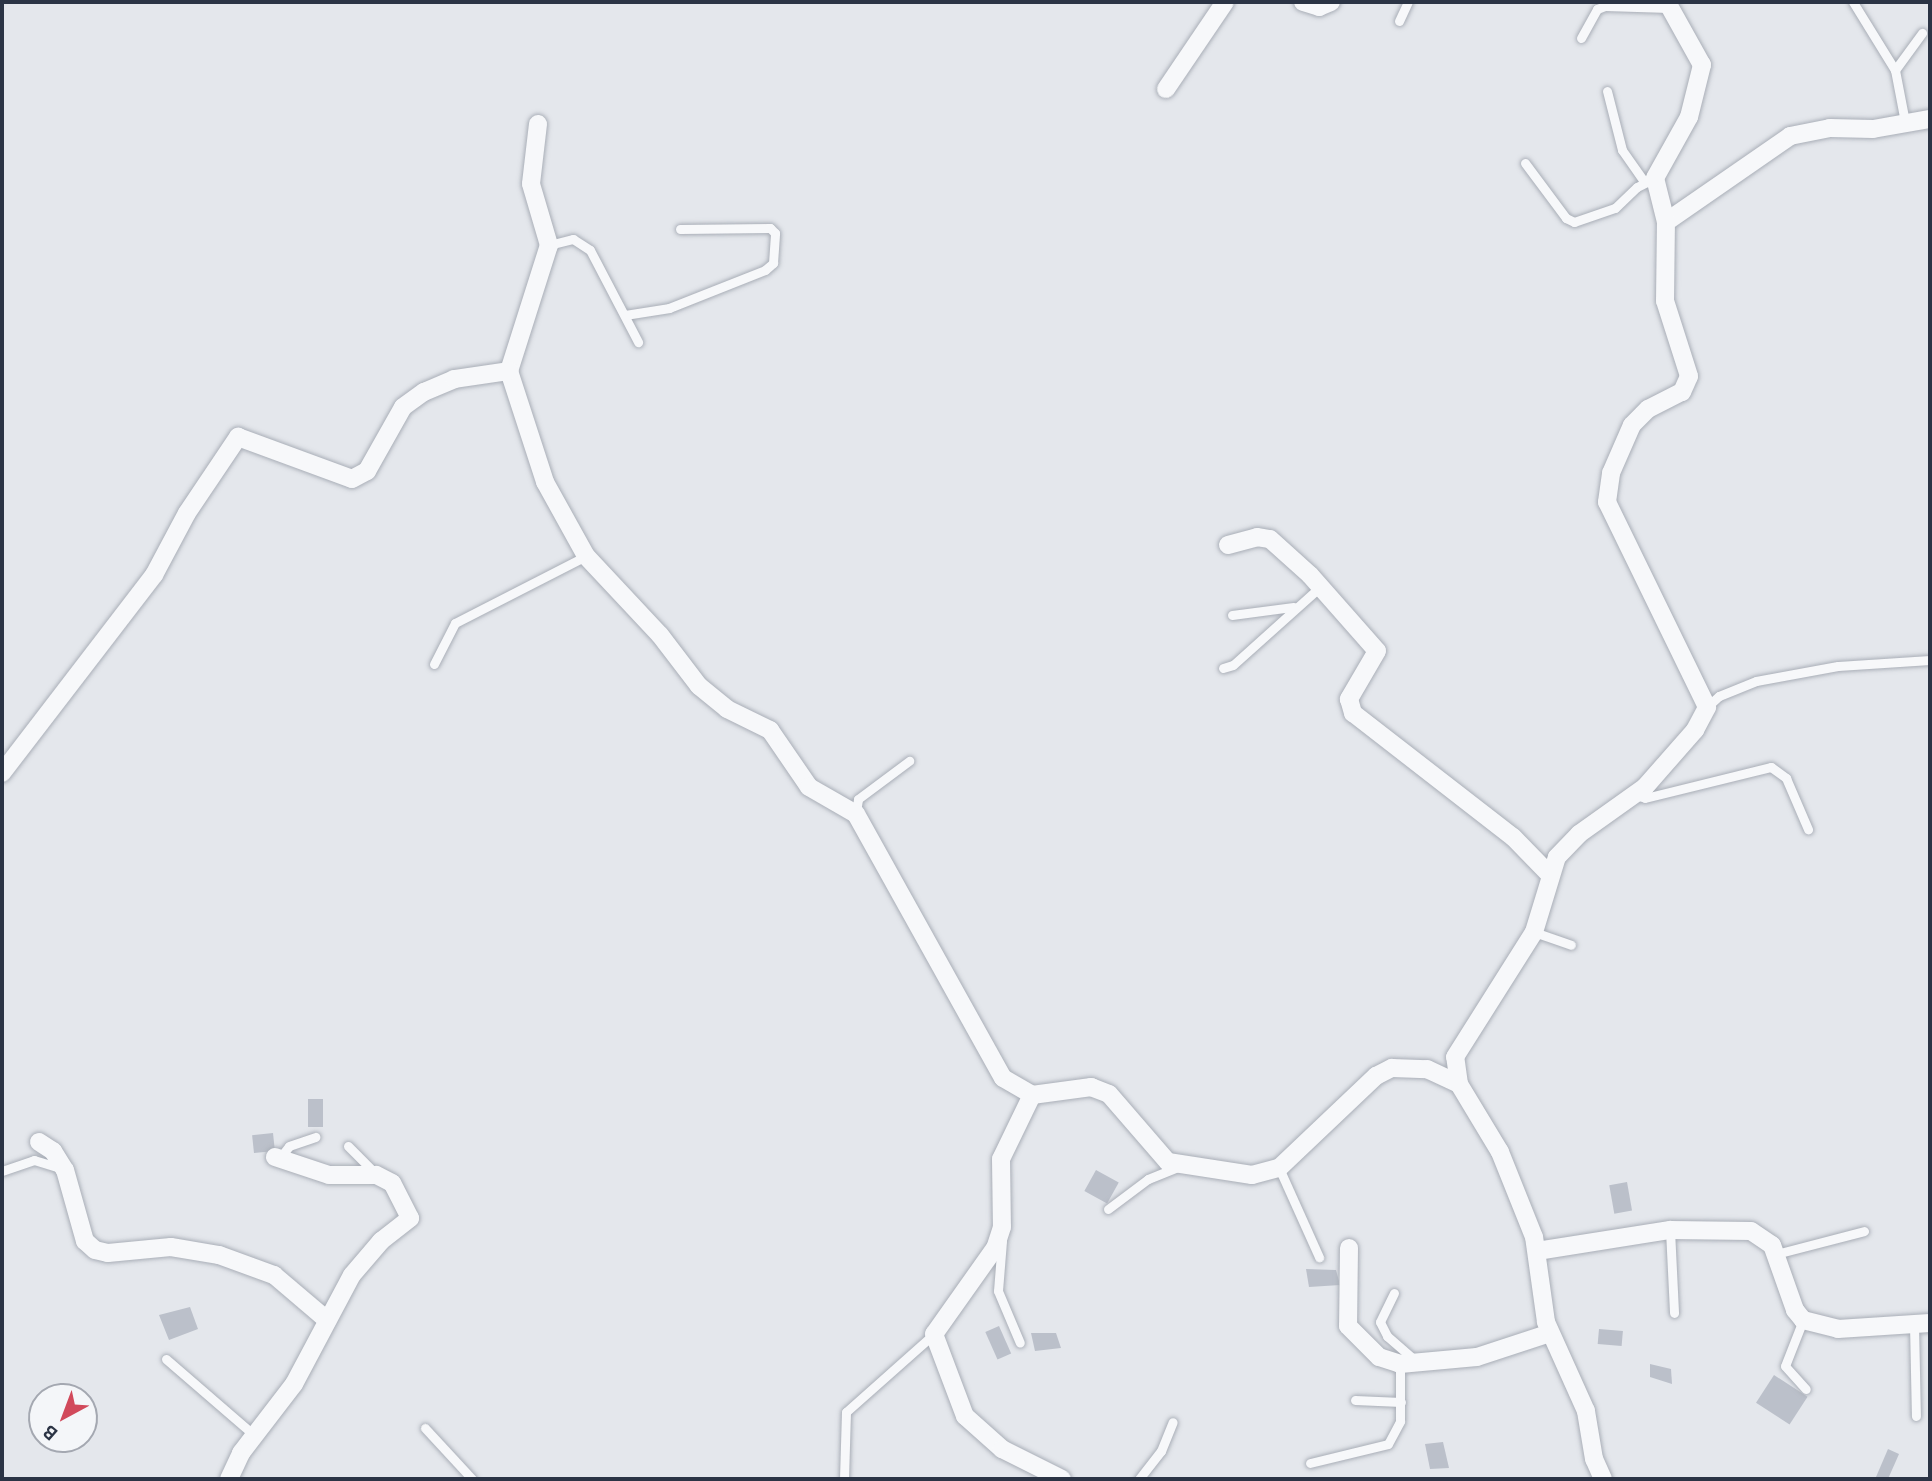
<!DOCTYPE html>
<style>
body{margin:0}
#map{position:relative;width:1932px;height:1481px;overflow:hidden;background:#e4e7ec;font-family:Cabin,sans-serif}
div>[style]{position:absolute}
.building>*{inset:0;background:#bbc0ca;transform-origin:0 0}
.roads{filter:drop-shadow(0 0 2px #a9aeb7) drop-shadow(0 0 2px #a9aeb7)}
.lane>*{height:9px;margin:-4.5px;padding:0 4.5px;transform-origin:4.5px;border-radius:4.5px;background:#f7f8fa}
.street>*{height:18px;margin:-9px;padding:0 9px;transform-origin:9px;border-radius:9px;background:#f7f8fa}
span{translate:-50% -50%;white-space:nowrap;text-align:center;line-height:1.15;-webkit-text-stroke:6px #f4f6f9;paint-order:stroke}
.frame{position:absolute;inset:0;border:4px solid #2b3445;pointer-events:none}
.north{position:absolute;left:28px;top:1383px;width:70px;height:70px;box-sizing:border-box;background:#f4f6f9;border:2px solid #a4a8b1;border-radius:50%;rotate:221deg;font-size:19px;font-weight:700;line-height:28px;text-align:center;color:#2b3445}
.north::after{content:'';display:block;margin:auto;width:24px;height:32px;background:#d1495b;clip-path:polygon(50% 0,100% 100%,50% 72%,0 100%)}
</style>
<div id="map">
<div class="building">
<i style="left:308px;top:1099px;width:15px;height:28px"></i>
<i style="left:273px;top:1133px;width:18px;height:21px;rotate:84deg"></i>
<i style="left:1096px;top:1170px;width:26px;height:24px;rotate:29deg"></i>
<i style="left:1627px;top:1182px;width:29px;height:18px;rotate:80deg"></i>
<i style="clip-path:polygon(1306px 1269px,1336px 1270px,1340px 1285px,1309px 1287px)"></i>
<i style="clip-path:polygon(190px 1307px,198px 1329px,169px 1340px,159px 1315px)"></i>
<i style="left:999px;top:1326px;width:30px;height:15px;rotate:66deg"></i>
<i style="left:1599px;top:1329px;width:24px;height:15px;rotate:5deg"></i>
<i style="clip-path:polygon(1031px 1333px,1056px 1333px,1061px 1348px,1035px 1351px)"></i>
<i style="clip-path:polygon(1650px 1364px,1671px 1369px,1672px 1384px,1650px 1377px)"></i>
<i style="left:1774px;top:1375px;width:40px;height:33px;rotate:33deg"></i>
<i style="clip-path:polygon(1443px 1442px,1449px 1468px,1430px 1469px,1425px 1444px)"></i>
<i style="clip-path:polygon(1888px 1449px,1899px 1454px,1888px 1479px,1882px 1479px,1876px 1477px)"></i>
</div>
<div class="roads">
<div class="lane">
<i style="left:1853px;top:2px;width:80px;rotate:58.3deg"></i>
<i style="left:1895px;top:70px;width:53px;rotate:79.1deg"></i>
<i style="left:1399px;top:21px;width:21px;rotate:-65deg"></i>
<i style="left:1581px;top:38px;width:33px;rotate:-61deg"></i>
<i style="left:1597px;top:9px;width:9px;rotate:-21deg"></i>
<i style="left:1605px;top:6px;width:64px;rotate:1.8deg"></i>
<i style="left:1895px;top:70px;width:46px;rotate:-53.9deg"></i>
<i style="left:1607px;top:91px;width:61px;rotate:75.7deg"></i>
<i style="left:1622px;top:150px;width:39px;rotate:55deg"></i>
<i style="left:1525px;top:163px;width:69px;rotate:53.3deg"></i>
<i style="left:1566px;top:218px;width:9px;rotate:27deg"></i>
<i style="left:1574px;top:222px;width:43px;rotate:-18.9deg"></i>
<i style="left:1615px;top:208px;width:30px;rotate:-44deg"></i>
<i style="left:1637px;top:187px;width:20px;rotate:-27deg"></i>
<i style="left:549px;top:245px;width:25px;rotate:-14deg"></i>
<i style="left:573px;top:239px;width:20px;rotate:33deg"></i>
<i style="left:590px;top:250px;width:104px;rotate:62.4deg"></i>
<i style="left:625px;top:315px;width:45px;rotate:-9deg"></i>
<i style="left:669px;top:308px;width:103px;rotate:-21.6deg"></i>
<i style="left:765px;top:270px;width:11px;rotate:-41deg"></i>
<i style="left:773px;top:263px;width:30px;rotate:-86deg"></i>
<i style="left:775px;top:233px;width:7px;rotate:-135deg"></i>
<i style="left:770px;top:228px;width:90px;rotate:179.4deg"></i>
<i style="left:1232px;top:615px;width:62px;rotate:-7.5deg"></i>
<i style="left:434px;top:664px;width:46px;rotate:-62.9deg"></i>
<i style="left:455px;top:623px;width:147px;rotate:-27.1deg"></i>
<i style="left:1223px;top:668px;width:10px;rotate:-17deg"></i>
<i style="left:1233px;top:665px;width:117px;rotate:-41.9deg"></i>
<i style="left:1707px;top:707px;width:16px;rotate:-43deg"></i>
<i style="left:1719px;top:696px;width:40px;rotate:-22deg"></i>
<i style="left:1756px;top:681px;width:83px;rotate:-10.4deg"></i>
<i style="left:1838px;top:666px;width:92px;rotate:-3.7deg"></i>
<i style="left:1636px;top:795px;width:9px;rotate:18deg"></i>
<i style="left:1645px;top:798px;width:130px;rotate:-13.8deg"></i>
<i style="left:1771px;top:767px;width:19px;rotate:36deg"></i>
<i style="left:1786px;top:778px;width:56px;rotate:66.7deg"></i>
<i style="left:856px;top:812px;width:13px;rotate:-81deg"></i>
<i style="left:858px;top:799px;width:64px;rotate:-36.7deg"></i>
<i style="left:1534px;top:932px;width:39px;rotate:19deg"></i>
<i style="left:348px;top:1146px;width:38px;rotate:45deg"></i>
<i style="left:279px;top:1159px;width:16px;rotate:-52deg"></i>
<i style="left:289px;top:1146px;width:28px;rotate:-19deg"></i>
<i style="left:1279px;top:1168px;width:98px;rotate:65.8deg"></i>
<i style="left:2px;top:1171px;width:34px;rotate:-19deg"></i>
<i style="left:34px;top:1160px;width:27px;rotate:17deg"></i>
<i style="left:1108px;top:1209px;width:50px;rotate:-36.9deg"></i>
<i style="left:1148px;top:1179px;width:32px;rotate:-22deg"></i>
<i style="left:1670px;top:1230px;width:83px;rotate:87.2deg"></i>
<i style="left:1002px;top:1241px;width:50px;rotate:94.6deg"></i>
<i style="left:998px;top:1291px;width:56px;rotate:67.1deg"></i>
<i style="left:1776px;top:1254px;width:91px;rotate:-14.6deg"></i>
<i style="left:1394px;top:1293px;width:32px;rotate:116deg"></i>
<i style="left:1380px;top:1322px;width:16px;rotate:63deg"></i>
<i style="left:1387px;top:1336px;width:38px;rotate:41deg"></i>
<i style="left:1803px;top:1320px;width:49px;rotate:111.4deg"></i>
<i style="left:1785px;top:1366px;width:31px;rotate:48deg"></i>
<i style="left:1914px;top:1324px;width:92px;rotate:88.8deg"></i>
<i style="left:166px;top:1359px;width:116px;rotate:40.8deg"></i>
<i style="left:1355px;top:1400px;width:46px;rotate:2.5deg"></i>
<i style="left:425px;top:1428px;width:69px;rotate:47.3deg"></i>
<i style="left:1310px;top:1463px;width:80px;rotate:-13.7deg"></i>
<i style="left:1388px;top:1444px;width:26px;rotate:-62deg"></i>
<i style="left:1400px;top:1421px;width:57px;rotate:-90deg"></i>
<i style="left:844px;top:1479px;width:67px;rotate:-88.3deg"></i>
<i style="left:846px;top:1412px;width:118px;rotate:-41.6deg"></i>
<i style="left:1139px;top:1479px;width:36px;rotate:-52deg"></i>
<i style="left:1161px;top:1451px;width:31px;rotate:-68deg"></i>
</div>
<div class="street">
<i style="left:1303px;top:2px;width:17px;rotate:17deg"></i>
<i style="left:1319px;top:7px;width:13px;rotate:-23deg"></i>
<i style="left:1166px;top:89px;width:105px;rotate:-55.9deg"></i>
<i style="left:538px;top:124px;width:60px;rotate:96.7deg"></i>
<i style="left:531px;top:184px;width:64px;rotate:73.6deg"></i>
<i style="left:549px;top:245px;width:132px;rotate:107.6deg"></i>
<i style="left:509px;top:371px;width:117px;rotate:72deg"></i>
<i style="left:545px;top:482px;width:85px;rotate:61deg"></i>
<i style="left:586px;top:556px;width:108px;rotate:46.9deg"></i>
<i style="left:660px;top:635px;width:64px;rotate:52.6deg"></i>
<i style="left:699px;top:686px;width:36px;rotate:39deg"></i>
<i style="left:727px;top:709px;width:48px;rotate:26deg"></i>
<i style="left:770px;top:730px;width:69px;rotate:55.6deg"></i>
<i style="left:809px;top:787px;width:54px;rotate:29.9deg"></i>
<i style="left:856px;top:814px;width:302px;rotate:60.9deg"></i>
<i style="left:1003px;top:1078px;width:34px;rotate:30deg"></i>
<i style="left:1032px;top:1095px;width:60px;rotate:-7.7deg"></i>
<i style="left:1091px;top:1087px;width:19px;rotate:21deg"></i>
<i style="left:1109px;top:1094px;width:90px;rotate:49.1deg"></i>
<i style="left:1168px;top:1162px;width:85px;rotate:8.8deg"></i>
<i style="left:1252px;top:1175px;width:28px;rotate:-15deg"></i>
<i style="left:1279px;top:1168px;width:134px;rotate:-43.5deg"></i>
<i style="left:1376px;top:1076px;width:18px;rotate:-27deg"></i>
<i style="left:1392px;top:1068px;width:35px;rotate:2deg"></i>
<i style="left:1427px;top:1069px;width:35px;rotate:25deg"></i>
<i style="left:1666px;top:222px;width:151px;rotate:-34.7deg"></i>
<i style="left:1790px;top:136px;width:41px;rotate:-11.3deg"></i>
<i style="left:1830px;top:128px;width:43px;rotate:1.3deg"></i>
<i style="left:1873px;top:129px;width:58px;rotate:-10deg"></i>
<i style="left:1228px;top:545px;width:30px;rotate:-15deg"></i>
<i style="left:1257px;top:537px;width:13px;rotate:9deg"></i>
<i style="left:1270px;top:539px;width:54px;rotate:42deg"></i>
<i style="left:1310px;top:575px;width:101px;rotate:48.6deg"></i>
<i style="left:1377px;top:651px;width:56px;rotate:120.3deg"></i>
<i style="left:1349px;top:699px;width:15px;rotate:74deg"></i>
<i style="left:1353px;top:713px;width:202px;rotate:37.8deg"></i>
<i style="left:1513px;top:837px;width:52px;rotate:45.8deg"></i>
<i style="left:2px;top:773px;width:250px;rotate:-52.5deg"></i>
<i style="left:154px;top:575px;width:70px;rotate:-62deg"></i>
<i style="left:187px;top:513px;width:92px;rotate:-56.1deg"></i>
<i style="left:238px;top:437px;width:121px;rotate:20.2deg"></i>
<i style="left:352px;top:479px;width:17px;rotate:-28deg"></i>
<i style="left:367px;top:471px;width:73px;rotate:-60.6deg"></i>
<i style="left:403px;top:407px;width:26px;rotate:-36deg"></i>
<i style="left:424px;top:392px;width:33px;rotate:-23deg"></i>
<i style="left:454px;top:379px;width:56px;rotate:-8.3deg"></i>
<i style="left:1032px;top:1095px;width:71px;rotate:115.8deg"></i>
<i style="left:1001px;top:1159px;width:68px;rotate:89.2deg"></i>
<i style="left:1002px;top:1227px;width:22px;rotate:108deg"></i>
<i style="left:995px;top:1248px;width:105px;rotate:125.3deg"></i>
<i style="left:934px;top:1334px;width:88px;rotate:69.3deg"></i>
<i style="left:965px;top:1416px;width:50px;rotate:41.7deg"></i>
<i style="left:1002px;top:1449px;width:67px;rotate:26.6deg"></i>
<i style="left:39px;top:1142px;width:17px;rotate:33deg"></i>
<i style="left:53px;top:1151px;width:22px;rotate:58deg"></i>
<i style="left:65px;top:1170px;width:74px;rotate:74.3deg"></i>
<i style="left:85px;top:1241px;width:13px;rotate:42deg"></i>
<i style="left:95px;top:1250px;width:13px;rotate:13deg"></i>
<i style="left:108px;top:1253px;width:63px;rotate:-5.4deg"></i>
<i style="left:171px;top:1247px;width:49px;rotate:9.5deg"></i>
<i style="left:219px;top:1255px;width:59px;rotate:20deg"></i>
<i style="left:274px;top:1275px;width:70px;rotate:40.3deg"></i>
<i style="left:1349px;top:1248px;width:78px;rotate:90.7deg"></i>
<i style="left:1348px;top:1326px;width:44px;rotate:45deg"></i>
<i style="left:1379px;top:1357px;width:22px;rotate:18deg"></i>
<i style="left:1400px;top:1364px;width:77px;rotate:-5.2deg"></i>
<i style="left:1477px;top:1357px;width:77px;rotate:-18.2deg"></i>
<i style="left:1537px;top:1251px;width:135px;rotate:-9deg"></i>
<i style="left:1670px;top:1230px;width:81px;rotate:0.7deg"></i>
<i style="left:1751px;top:1231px;width:25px;rotate:34deg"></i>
<i style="left:1772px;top:1245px;width:69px;rotate:70.5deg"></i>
<i style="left:1795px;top:1310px;width:13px;rotate:51deg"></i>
<i style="left:1803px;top:1320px;width:36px;rotate:14deg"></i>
<i style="left:1838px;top:1329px;width:92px;rotate:-3.7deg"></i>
<i style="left:229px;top:1479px;width:29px;rotate:-65deg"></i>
<i style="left:241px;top:1453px;width:87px;rotate:-52.5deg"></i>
<i style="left:294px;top:1384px;width:123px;rotate:-62deg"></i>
<i style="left:352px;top:1275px;width:45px;rotate:-49.5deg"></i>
<i style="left:381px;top:1241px;width:37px;rotate:-38deg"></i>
<i style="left:410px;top:1218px;width:39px;rotate:-117deg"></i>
<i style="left:392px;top:1183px;width:18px;rotate:-153deg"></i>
<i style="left:376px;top:1175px;width:47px;rotate:180deg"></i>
<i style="left:329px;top:1175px;width:57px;rotate:-161.6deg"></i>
<i style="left:1603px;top:1479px;width:22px;rotate:-114deg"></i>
<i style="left:1594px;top:1459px;width:49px;rotate:-99.5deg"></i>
<i style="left:1586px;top:1411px;width:98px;rotate:-114.2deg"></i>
<i style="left:1546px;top:1322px;width:86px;rotate:-98deg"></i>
<i style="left:1534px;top:1237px;width:92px;rotate:-111.8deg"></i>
<i style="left:1500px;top:1152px;width:79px;rotate:-121.1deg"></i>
<i style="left:1459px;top:1084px;width:27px;rotate:-98deg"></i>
<i style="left:1455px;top:1057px;width:148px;rotate:-57.7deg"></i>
<i style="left:1534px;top:932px;width:78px;rotate:-73deg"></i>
<i style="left:1557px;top:857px;width:32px;rotate:-46deg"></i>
<i style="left:1579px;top:834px;width:81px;rotate:-35.5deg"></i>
<i style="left:1645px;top:787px;width:76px;rotate:-48.7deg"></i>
<i style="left:1695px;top:730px;width:26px;rotate:-62deg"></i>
<i style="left:1707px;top:707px;width:228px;rotate:-116deg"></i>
<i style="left:1607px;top:502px;width:29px;rotate:-82deg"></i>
<i style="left:1611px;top:473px;width:52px;rotate:-66.4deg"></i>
<i style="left:1632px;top:425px;width:23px;rotate:-45deg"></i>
<i style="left:1648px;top:409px;width:38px;rotate:-27deg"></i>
<i style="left:1682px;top:392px;width:17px;rotate:-66deg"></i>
<i style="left:1689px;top:376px;width:79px;rotate:-107.7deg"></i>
<i style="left:1665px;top:301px;width:79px;rotate:-89.3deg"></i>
<i style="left:1666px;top:222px;width:45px;rotate:-104deg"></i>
<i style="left:1655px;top:178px;width:70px;rotate:-60.9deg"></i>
<i style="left:1689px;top:117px;width:54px;rotate:-76deg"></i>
<i style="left:1702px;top:65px;width:72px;rotate:-119.1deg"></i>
</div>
</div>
<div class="frame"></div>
<div class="north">B</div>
</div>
